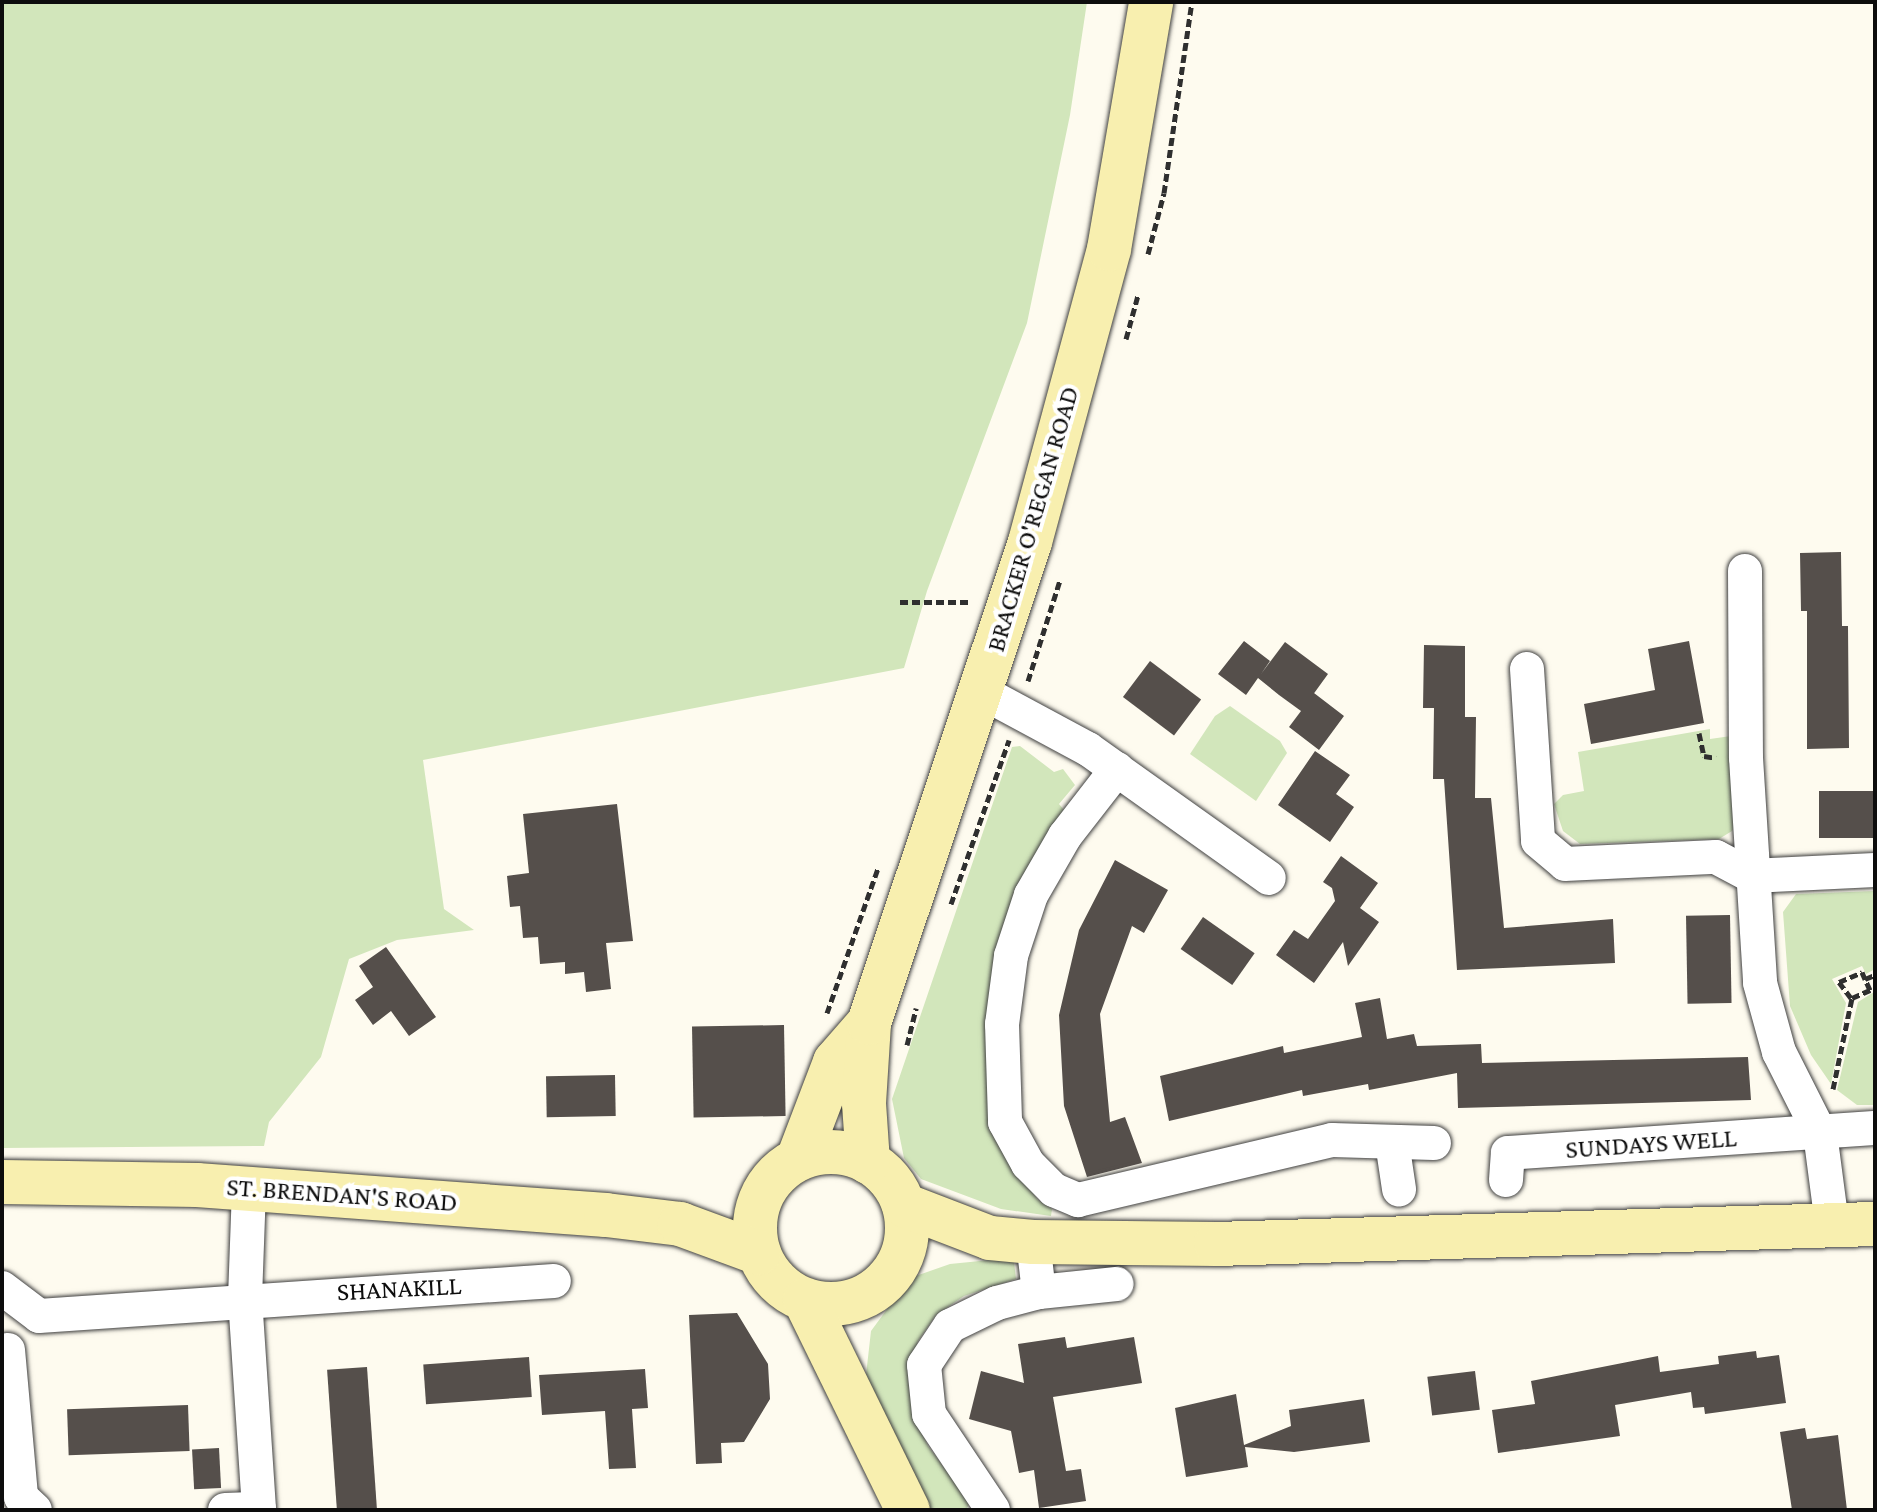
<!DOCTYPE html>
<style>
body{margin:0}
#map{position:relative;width:1877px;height:1512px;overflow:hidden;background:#fefbef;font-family:"Crimson Pro",serif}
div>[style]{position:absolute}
.green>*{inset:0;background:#d2e6bb}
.building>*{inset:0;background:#554f4b;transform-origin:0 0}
.path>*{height:5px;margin-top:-2.5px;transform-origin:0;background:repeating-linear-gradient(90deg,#2f2f2f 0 8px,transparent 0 12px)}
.roads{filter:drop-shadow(0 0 2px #404040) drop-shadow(0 0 2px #404040)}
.street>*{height:34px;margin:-17px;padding:0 17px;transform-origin:17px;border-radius:17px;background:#fff}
.secondary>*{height:44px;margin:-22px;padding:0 22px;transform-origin:22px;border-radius:22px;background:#f8efaf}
.secondary>.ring{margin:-22px;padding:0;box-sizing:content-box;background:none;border:44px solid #f8efaf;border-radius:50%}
span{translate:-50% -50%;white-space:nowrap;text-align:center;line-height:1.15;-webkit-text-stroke:8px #fff;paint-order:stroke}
.street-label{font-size:26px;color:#0d0d0d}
.frame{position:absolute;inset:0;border:4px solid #0d0d0d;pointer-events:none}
</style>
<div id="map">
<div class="green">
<i style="clip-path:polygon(2px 2px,1087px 2px,1070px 115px,1027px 323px,927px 591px,904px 668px,423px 760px,444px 909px,474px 930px,397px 940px,349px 959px,321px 1057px,269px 1122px,264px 1146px,2px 1148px)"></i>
<i style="clip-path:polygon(1230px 706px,1280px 741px,1287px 753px,1256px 801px,1190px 754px,1215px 716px)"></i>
<i style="clip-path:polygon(1710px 729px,1710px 739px,1738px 735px,1739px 823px,1732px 831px,1719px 839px,1580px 844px,1563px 831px,1554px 804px,1563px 795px,1584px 791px,1578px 752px)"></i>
<i style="clip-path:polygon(1020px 746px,1054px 772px,1063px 769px,1075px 785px,1059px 804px,1068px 815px,1007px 920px,1010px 1159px,1037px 1199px,1052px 1209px,1051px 1216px,1001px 1209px,921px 1179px,904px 1158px,892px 1099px,1012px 747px)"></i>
<i style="clip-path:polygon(1875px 891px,1875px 969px,1866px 974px,1862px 966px,1832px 979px,1846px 1003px,1831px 1084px,1811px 1055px,1790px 1006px,1783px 912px,1796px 894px)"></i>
<i style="clip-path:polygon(1875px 980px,1875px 1105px,1857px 1105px,1837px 1090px,1858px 1002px,1874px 992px)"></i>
<i style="clip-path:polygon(990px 1260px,1014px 1262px,1016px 1279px,964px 1296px,936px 1315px,918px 1341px,908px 1379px,914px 1416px,928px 1446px,970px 1502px,966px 1510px,927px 1510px,878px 1421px,866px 1375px,871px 1331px,910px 1278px,950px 1264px)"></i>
</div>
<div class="building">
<i style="clip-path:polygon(1841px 552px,1842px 626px,1848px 626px,1849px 748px,1807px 749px,1807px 611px,1801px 611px,1800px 553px)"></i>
<i style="clip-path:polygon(1244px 641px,1270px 661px,1261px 674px,1285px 642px,1328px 674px,1307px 703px,1314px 693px,1344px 716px,1319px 750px,1289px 727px,1301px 711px,1279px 695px,1258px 678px,1246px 695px,1218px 674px)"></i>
<i style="clip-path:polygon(1689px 641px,1704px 723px,1591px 744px,1584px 704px,1655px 690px,1648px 649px)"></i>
<i style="clip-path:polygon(1424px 645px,1465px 646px,1465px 717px,1476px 717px,1475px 798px,1491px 798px,1504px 928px,1613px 919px,1615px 963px,1457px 970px,1444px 779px,1433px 779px,1434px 708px,1423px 708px)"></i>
<i style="left:1150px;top:661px;width:64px;height:45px;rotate:37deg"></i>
<i style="clip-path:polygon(1315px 751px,1350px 775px,1336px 794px,1354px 807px,1330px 842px,1278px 805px)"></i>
<i style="left:1875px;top:791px;width:47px;height:56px;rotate:90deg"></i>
<i style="clip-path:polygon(617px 804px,633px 941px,606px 943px,611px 989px,586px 992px,584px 972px,565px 974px,565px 962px,540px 964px,538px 937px,523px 938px,520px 906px,510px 907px,507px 876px,529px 873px,523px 814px)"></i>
<i style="clip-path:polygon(1341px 856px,1378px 883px,1360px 908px,1379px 922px,1348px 966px,1343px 942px,1314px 983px,1276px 955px,1294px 930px,1308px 939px,1335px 901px,1332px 888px,1323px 882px)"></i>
<i style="clip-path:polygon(1115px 860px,1168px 890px,1144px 933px,1132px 926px,1100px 1014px,1110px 1122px,1125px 1117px,1142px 1163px,1087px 1177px,1064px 1106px,1059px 1015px,1079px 930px)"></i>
<i style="left:1730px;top:915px;width:88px;height:44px;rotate:89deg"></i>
<i style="left:1203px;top:917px;width:63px;height:39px;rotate:35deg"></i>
<i style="clip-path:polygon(386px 947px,436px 1017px,409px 1036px,391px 1011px,373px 1025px,355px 1000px,373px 987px,359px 966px)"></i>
<i style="clip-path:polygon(1380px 998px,1387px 1039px,1414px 1034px,1417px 1046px,1481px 1044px,1482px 1063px,1748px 1057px,1751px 1100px,1458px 1108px,1457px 1073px,1369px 1090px,1368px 1084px,1303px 1096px,1302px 1090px,1169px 1121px,1160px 1076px,1283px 1046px,1284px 1053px,1362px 1037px,1355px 1003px)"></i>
<i style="left:784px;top:1025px;width:91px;height:92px;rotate:89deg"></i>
<i style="left:615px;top:1075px;width:41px;height:69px;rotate:89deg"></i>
<i style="clip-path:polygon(737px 1313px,768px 1364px,770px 1399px,744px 1442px,721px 1443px,722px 1463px,696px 1464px,689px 1315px)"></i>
<i style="clip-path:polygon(1065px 1337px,1067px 1348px,1134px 1337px,1142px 1383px,1053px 1397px,1066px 1471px,1081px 1469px,1086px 1501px,1039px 1508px,1034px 1470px,1019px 1473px,1011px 1431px,969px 1419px,981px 1371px,1024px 1383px,1018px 1344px)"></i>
<i style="clip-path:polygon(1756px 1351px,1757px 1358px,1779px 1355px,1786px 1403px,1705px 1414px,1704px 1407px,1693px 1408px,1691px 1392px,1615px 1405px,1620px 1436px,1498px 1453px,1492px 1410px,1535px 1404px,1531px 1381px,1658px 1356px,1660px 1372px,1719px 1364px,1718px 1356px)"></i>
<i style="left:529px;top:1357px;width:40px;height:106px;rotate:86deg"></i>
<i style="left:367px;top:1367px;width:143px;height:40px;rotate:86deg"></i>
<i style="clip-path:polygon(645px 1369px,648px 1408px,632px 1409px,636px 1468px,609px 1469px,605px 1411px,542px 1415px,539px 1375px)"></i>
<i style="left:1475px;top:1371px;width:39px;height:48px;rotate:83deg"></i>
<i style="clip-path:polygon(1236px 1394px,1244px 1445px,1291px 1426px,1289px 1410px,1364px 1399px,1370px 1442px,1294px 1452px,1245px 1447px,1248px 1467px,1186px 1477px,1175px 1408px)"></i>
<i style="left:188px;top:1405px;width:46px;height:121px;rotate:88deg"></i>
<i style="clip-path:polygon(1805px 1428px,1807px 1439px,1838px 1435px,1847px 1510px,1792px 1510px,1780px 1432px)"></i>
<i style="left:219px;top:1448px;width:40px;height:27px;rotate:87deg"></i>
</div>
<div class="path">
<i style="left:1148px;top:254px;width:63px;rotate:-75.3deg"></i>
<i style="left:1164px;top:193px;width:193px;rotate:-81.7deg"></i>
<i style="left:1126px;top:339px;width:46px;rotate:-74.7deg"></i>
<i style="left:900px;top:602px;width:72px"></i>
<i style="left:1028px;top:681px;width:106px;rotate:-72.4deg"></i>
<i style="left:1699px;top:733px;width:24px;rotate:78deg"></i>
<i style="left:1704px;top:756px;width:12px;rotate:9deg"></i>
<i style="left:951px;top:904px;width:174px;rotate:-70.5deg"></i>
<i style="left:1851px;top:998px;width:20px;rotate:-127deg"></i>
<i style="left:1839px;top:982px;width:25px;rotate:-23deg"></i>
<i style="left:1862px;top:972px;width:8px;rotate:67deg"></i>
<i style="left:827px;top:1013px;width:154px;rotate:-70.6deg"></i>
<i style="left:907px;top:1045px;width:38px;rotate:-76deg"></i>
<i style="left:1833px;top:1089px;width:93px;rotate:-78.2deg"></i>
<i style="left:1852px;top:998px;width:20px;rotate:-24deg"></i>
<i style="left:1870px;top:990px;width:12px;rotate:-114deg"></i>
<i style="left:1865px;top:979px;width:11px;rotate:-22deg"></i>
</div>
<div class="roads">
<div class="street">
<i style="left:1745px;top:571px;width:187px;rotate:89.7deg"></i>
<i style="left:1746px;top:758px;width:225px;rotate:86.4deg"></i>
<i style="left:1760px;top:983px;width:72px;rotate:74.6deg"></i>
<i style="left:1779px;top:1052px;width:91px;rotate:63.2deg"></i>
<i style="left:1820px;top:1133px;width:92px;rotate:82.5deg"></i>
<i style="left:1527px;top:669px;width:172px;rotate:86.3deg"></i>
<i style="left:1538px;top:841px;width:35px;rotate:40deg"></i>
<i style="left:1565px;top:864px;width:151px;rotate:-2.7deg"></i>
<i style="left:1716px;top:857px;width:40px;rotate:28deg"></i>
<i style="left:1751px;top:876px;width:124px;rotate:-2.8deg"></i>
<i style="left:982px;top:692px;width:120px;rotate:28.3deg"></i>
<i style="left:1088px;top:749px;width:222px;rotate:35.5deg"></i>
<i style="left:1117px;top:769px;width:85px;rotate:127.8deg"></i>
<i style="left:1065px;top:836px;width:68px;rotate:120deg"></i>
<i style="left:1031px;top:895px;width:64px;rotate:108.2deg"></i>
<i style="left:1011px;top:956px;width:69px;rotate:97.5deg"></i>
<i style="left:1002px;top:1024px;width:98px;rotate:88.2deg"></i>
<i style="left:1005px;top:1122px;width:48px;rotate:61.3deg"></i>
<i style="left:1028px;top:1164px;width:37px;rotate:45deg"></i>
<i style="left:1054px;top:1190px;width:26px;rotate:23deg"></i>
<i style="left:1078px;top:1200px;width:261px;rotate:-13.3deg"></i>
<i style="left:1332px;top:1140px;width:102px;rotate:1.7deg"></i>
<i style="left:1392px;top:1142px;width:48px;rotate:81.5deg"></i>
<i style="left:1506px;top:1180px;width:27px;rotate:-86deg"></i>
<i style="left:1508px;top:1153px;width:368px;rotate:-3.9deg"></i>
<i style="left:249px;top:1189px;width:109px;rotate:92.1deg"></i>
<i style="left:245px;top:1298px;width:212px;rotate:86.2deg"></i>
<i style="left:2px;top:1288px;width:46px;rotate:37.1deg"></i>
<i style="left:39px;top:1316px;width:516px;rotate:-3.89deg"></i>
<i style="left:1039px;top:1292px;width:78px;rotate:-5.9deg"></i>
<i style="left:8px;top:1350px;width:148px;rotate:84.9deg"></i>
<i style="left:21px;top:1497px;width:19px;rotate:43deg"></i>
<i style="left:225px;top:1510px;width:34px;rotate:-2deg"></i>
<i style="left:993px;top:1510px;width:115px;rotate:-123.7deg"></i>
<i style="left:929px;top:1414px;width:49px;rotate:-95.8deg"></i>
<i style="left:924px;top:1365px;width:47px;rotate:-56.3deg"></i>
<i style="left:950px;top:1326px;width:52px;rotate:-26.1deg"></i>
<i style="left:997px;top:1303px;width:43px;rotate:-14.7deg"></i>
<i style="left:1039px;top:1292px;width:50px;rotate:-96.8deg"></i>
</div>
<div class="secondary">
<i class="ring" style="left:755px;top:1152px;width:108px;height:108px"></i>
<i style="left:798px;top:1159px;width:104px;rotate:-69.1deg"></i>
<i style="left:835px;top:1062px;width:52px;rotate:-48.9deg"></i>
<i style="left:868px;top:1162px;width:59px;rotate:-93.9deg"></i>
<i style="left:864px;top:1103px;width:80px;rotate:-86.4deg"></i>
<i style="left:869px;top:1023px;width:507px;rotate:-71.49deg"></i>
<i style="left:1030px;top:542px;width:303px;rotate:-74.9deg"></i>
<i style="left:1109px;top:249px;width:251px;rotate:-80.3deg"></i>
<i style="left:2px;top:1182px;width:195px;rotate:0.9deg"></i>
<i style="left:197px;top:1185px;width:410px;rotate:4.2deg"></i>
<i style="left:606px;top:1215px;width:75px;rotate:6.9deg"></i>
<i style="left:680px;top:1224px;width:84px;rotate:20.2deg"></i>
<i style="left:904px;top:1205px;width:92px;rotate:21deg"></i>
<i style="left:990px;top:1238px;width:43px;rotate:5.3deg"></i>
<i style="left:1033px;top:1242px;width:183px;rotate:0.6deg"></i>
<i style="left:1216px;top:1244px;width:659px;rotate:-1.74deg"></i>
<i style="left:805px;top:1300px;width:234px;rotate:63.9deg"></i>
</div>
</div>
<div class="street-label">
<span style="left:1033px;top:519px;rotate:-74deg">BRACKER O'REGAN ROAD</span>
<span style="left:1651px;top:1144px;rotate:-4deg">SUNDAYS WELL</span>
<span style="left:342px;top:1195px;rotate:4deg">ST. BRENDAN'S ROAD</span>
<span style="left:399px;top:1289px;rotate:-3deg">SHANAKILL</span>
</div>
<div class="frame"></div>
</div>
